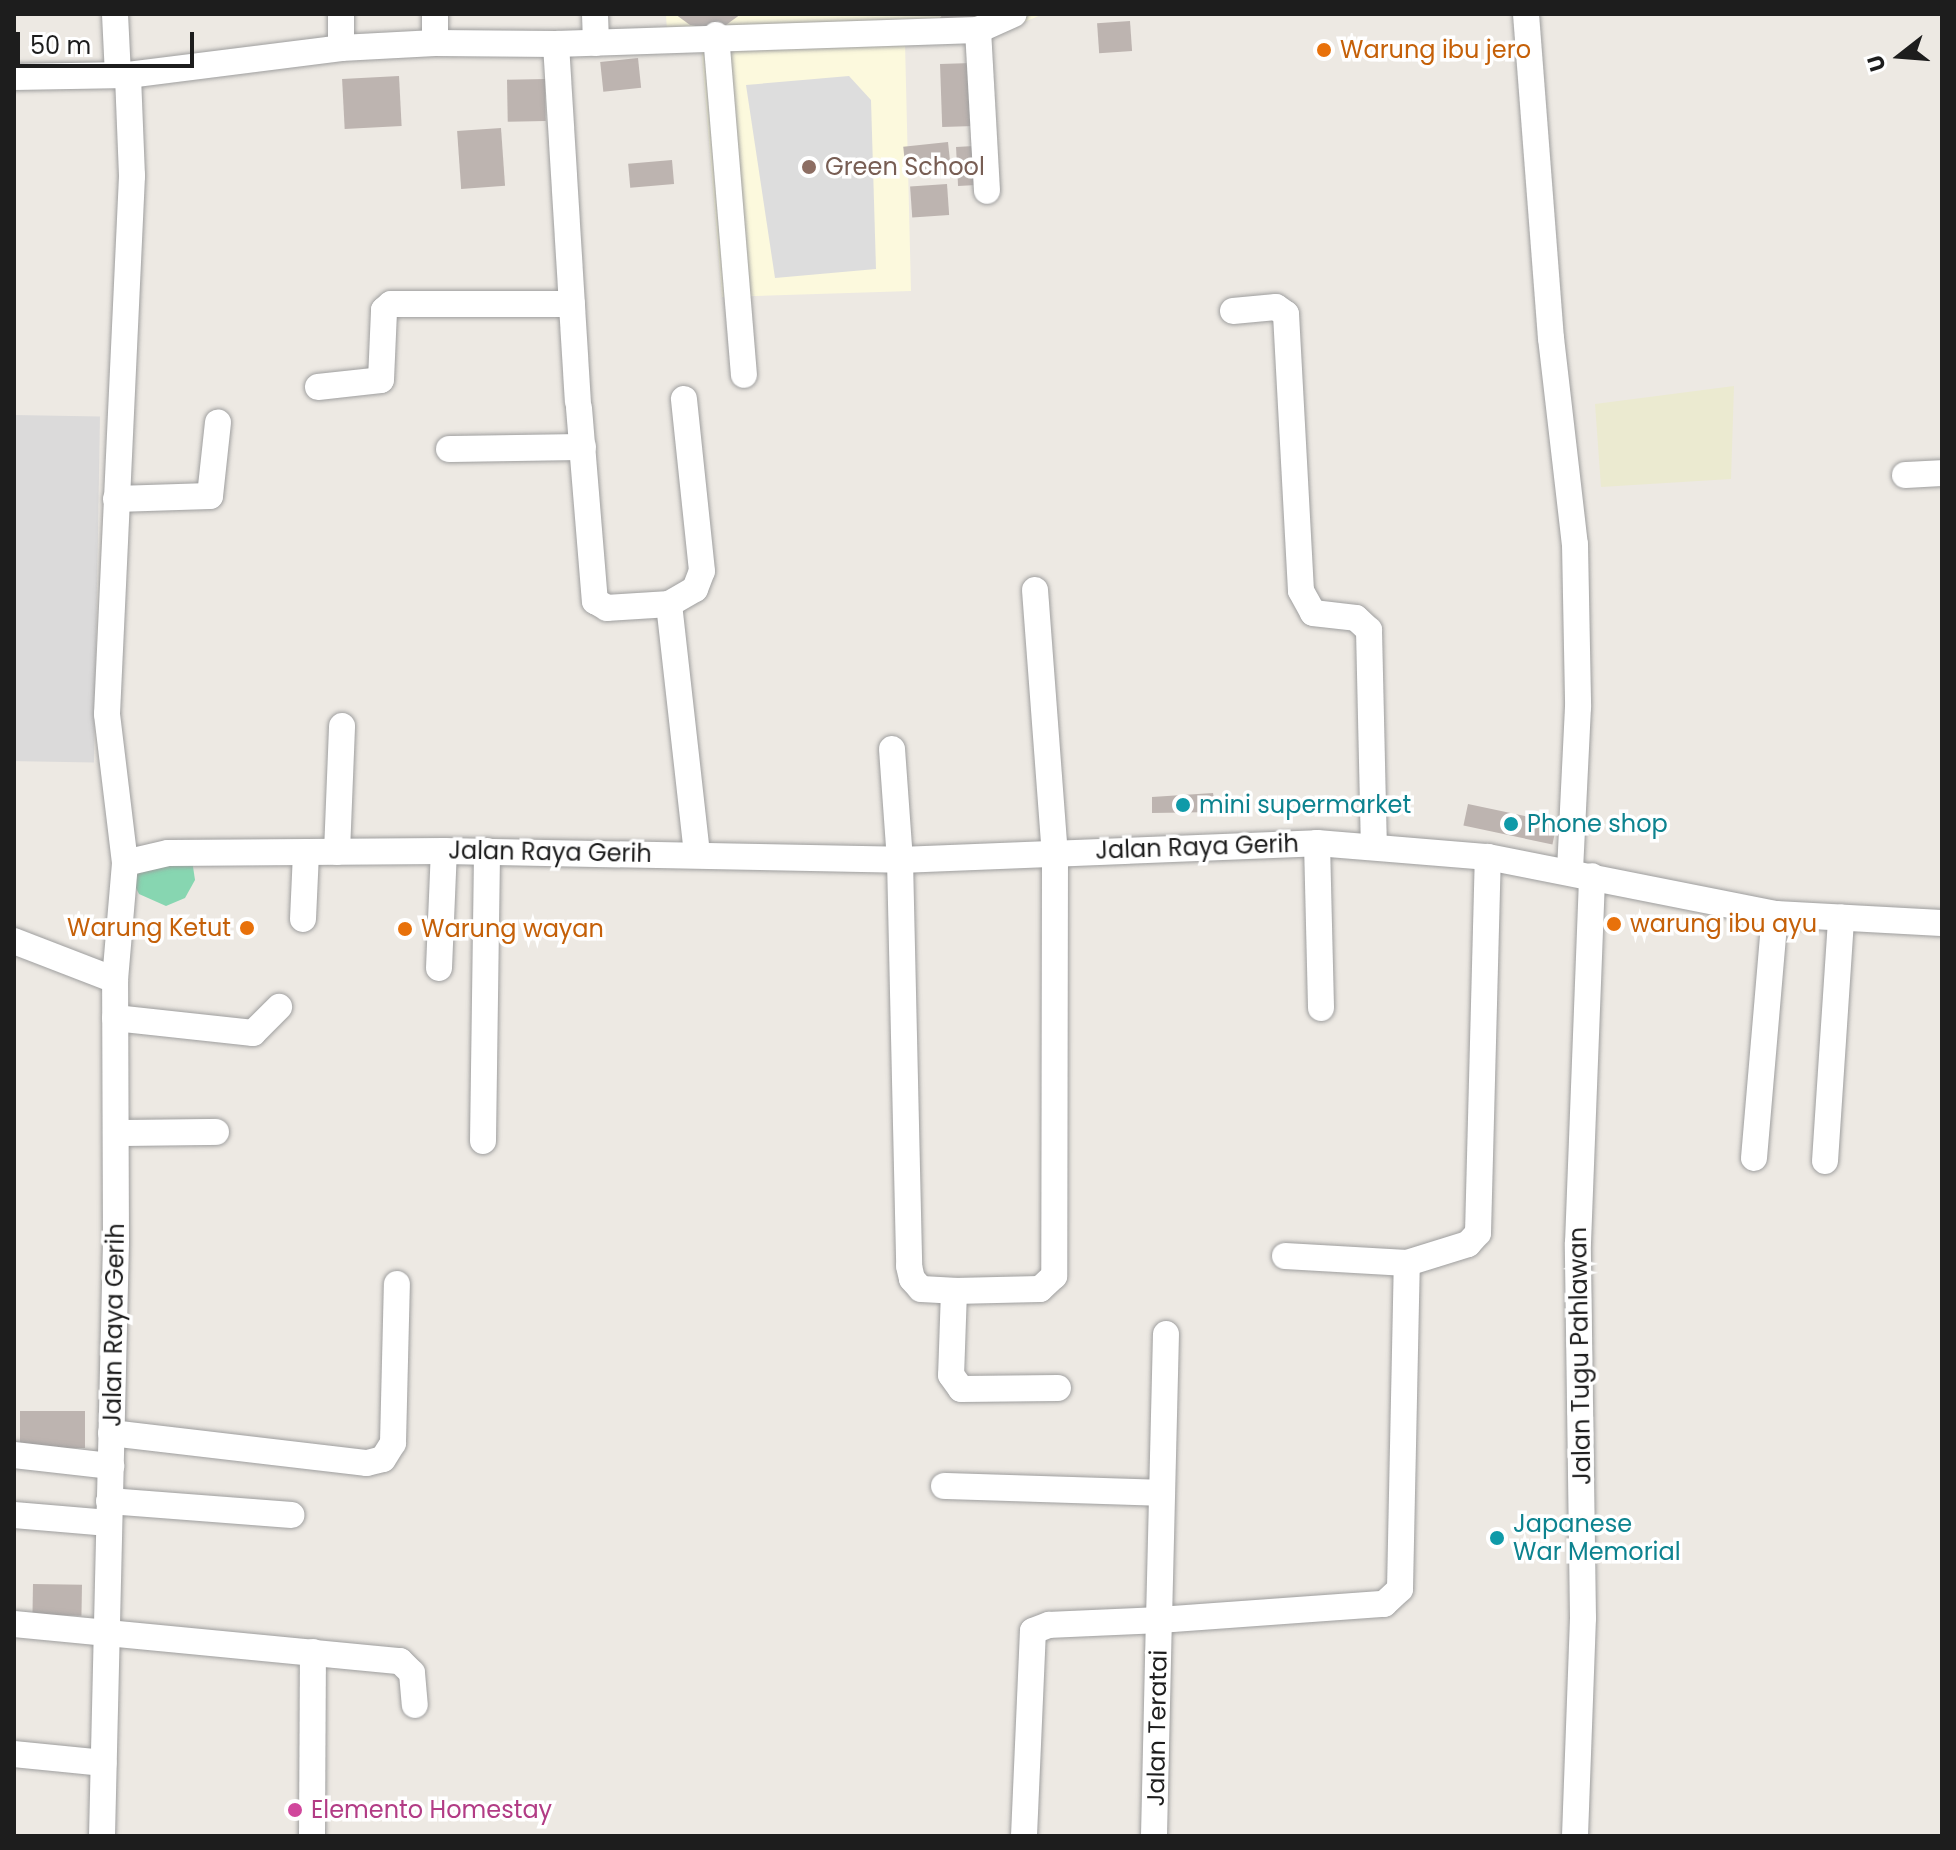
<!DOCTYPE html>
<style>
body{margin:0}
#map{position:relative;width:1956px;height:1850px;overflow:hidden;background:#ede9e3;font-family:Poppins,sans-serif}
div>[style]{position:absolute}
.residential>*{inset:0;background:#dbdada;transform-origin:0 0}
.education>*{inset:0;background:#fcf9dd}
.farmland>*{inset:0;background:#ebead0}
.pitch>*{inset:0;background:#87d6b1}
.parking>*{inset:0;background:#ddd}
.building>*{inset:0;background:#bdb4b0;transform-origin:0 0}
.roads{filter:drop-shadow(0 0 2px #9e9e9e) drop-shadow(0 0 2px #9e9e9e)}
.minor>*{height:26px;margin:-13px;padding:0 13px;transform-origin:13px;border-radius:13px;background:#fff}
.dots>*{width:22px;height:22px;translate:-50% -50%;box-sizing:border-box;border:4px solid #fff;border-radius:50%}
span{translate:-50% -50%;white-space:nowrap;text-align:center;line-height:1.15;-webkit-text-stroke:7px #fff;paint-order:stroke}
.food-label{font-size:24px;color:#c56008}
.left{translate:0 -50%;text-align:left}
.right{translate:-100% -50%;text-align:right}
.education-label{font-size:24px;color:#785e54}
.culture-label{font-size:24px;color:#0d838f}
.street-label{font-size:24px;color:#1d1d1d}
.hotel-label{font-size:24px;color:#b23c85}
.frame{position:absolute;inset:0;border:16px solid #1d1d1d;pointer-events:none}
.north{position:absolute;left:1860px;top:16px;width:80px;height:80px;-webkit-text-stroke:6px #fff;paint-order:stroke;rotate:253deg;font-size:22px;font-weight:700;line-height:32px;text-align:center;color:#1d1d1d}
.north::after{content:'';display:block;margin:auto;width:28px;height:36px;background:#1d1d1d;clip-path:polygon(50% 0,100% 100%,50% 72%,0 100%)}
.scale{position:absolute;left:16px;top:32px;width:178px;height:36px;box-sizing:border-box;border:4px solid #1d1d1d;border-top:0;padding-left:10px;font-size:24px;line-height:28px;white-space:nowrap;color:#1d1d1d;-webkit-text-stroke:6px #fff;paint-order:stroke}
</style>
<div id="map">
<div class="residential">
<i style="left:14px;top:415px;width:86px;height:346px;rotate:1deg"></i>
</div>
<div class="education">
<i style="clip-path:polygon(666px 14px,1043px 14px,978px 42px,905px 43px,911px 291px,722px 297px,700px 33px,667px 34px)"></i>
</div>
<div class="farmland">
<i style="clip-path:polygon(1734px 386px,1731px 479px,1601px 487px,1595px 404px)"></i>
</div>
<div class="pitch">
<i style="clip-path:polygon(139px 854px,192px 860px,195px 880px,185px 898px,166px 906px,139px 894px,134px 884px)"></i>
</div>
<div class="parking">
<i style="clip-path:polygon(849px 76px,871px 100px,876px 269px,775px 278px,746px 85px)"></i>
</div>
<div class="building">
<i style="clip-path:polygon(675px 14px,741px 14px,726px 25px,707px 28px,690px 25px)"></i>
<i style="clip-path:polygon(943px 14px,978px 14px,970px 20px,936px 23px)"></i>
<i style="left:1130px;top:21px;width:30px;height:33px;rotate:86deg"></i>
<i style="left:638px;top:58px;width:30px;height:38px;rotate:84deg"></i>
<i style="left:972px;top:63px;width:63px;height:32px;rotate:88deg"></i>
<i style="left:399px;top:76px;width:50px;height:57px;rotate:87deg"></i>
<i style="left:545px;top:79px;width:42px;height:38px;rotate:89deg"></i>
<i style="left:501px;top:128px;width:58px;height:44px;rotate:86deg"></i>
<i style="left:948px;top:142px;width:27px;height:45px;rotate:84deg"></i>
<i style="left:974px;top:146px;width:39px;height:18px;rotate:87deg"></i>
<i style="left:672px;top:160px;width:24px;height:44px;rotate:85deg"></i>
<i style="left:947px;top:184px;width:31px;height:37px;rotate:86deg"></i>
<i style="clip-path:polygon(1213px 793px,1216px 812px,1152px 813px,1152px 797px)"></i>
<i style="left:1468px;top:804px;width:91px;height:22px;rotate:12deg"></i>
<i style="left:85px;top:1411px;width:37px;height:65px;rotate:90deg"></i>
<i style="left:33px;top:1584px;width:49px;height:31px;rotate:1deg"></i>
</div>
<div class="roads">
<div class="minor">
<i style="left:115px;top:14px;width:61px;rotate:87.2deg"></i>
<i style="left:341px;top:14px;width:34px;rotate:90deg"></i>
<i style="left:435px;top:14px;width:29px;rotate:90deg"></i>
<i style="left:595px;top:14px;width:29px;rotate:88deg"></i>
<i style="left:1526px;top:14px;width:325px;rotate:85.6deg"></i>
<i style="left:1551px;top:338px;width:207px;rotate:83.4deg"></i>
<i style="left:1575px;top:544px;width:163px;rotate:88.9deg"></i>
<i style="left:1578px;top:707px;width:163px;rotate:92.8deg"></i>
<i style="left:978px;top:30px;width:161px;rotate:86.8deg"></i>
<i style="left:716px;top:35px;width:341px;rotate:85.3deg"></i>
<i style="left:556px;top:44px;width:358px;rotate:86.5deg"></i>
<i style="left:14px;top:77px;width:114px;rotate:-1deg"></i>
<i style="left:128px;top:75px;width:215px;rotate:-7.2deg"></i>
<i style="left:341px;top:48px;width:94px;rotate:-3deg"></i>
<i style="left:435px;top:43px;width:121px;rotate:0.5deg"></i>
<i style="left:556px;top:44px;width:422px;rotate:-1.9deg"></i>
<i style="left:978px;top:30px;width:39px;rotate:-24deg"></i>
<i style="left:1233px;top:311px;width:43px;rotate:-5.3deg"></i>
<i style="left:1276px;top:307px;width:12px;rotate:35deg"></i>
<i style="left:1286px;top:314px;width:277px;rotate:86.9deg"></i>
<i style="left:1301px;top:591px;width:25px;rotate:61deg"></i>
<i style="left:1313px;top:613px;width:43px;rotate:6.6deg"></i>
<i style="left:1356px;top:618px;width:18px;rotate:43deg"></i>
<i style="left:1369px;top:630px;width:216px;rotate:88.7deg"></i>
<i style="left:318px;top:387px;width:63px;rotate:-6.3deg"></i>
<i style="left:381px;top:380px;width:70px;rotate:-87.5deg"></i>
<i style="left:384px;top:310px;width:9px;rotate:-41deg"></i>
<i style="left:391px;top:304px;width:181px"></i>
<i style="left:579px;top:408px;width:194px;rotate:85.3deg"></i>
<i style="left:595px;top:601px;width:14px;rotate:30deg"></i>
<i style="left:607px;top:608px;width:62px;rotate:-3.7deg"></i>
<i style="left:669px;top:604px;width:252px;rotate:83.6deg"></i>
<i style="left:449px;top:449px;width:134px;rotate:-0.9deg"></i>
<i style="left:1905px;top:475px;width:37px;rotate:-3deg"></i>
<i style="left:116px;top:499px;width:94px;rotate:-1.8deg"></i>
<i style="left:210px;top:496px;width:74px;rotate:-83.8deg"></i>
<i style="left:1035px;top:590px;width:265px;rotate:85.7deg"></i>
<i style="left:1055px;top:854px;width:422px;rotate:90.1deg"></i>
<i style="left:1054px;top:1276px;width:19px;rotate:137deg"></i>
<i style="left:1040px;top:1289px;width:86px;rotate:178.7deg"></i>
<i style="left:954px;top:1291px;width:84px;rotate:92deg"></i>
<i style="left:951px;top:1375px;width:17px;rotate:54deg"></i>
<i style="left:961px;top:1389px;width:97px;rotate:-0.6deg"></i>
<i style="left:669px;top:604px;width:30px;rotate:-30deg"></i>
<i style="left:695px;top:589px;width:19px;rotate:-69deg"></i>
<i style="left:702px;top:571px;width:173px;rotate:-96deg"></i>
<i style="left:892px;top:749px;width:111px;rotate:85.9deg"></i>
<i style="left:900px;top:860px;width:406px;rotate:88.7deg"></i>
<i style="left:909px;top:1266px;width:13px;rotate:77deg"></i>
<i style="left:912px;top:1279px;width:13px;rotate:48deg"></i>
<i style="left:921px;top:1289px;width:33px;rotate:3deg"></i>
<i style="left:1317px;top:843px;width:165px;rotate:88.6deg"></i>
<i style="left:337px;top:852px;width:126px;rotate:-87.7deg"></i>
<i style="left:125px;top:863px;width:150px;rotate:-96.9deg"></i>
<i style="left:107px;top:714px;width:539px;rotate:-87.34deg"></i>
<i style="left:132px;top:176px;width:101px;rotate:-92.3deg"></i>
<i style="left:303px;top:919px;width:67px;rotate:-87.4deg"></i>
<i style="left:14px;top:941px;width:108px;rotate:21.1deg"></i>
<i style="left:439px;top:968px;width:117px;rotate:-87.6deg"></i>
<i style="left:115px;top:1018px;width:139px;rotate:6.2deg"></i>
<i style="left:253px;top:1033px;width:37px;rotate:-45deg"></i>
<i style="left:116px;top:1133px;width:100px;rotate:-0.6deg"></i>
<i style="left:483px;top:1141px;width:290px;rotate:-89.2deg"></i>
<i style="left:1754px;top:1158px;width:245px;rotate:-85.1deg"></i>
<i style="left:1825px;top:1161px;width:244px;rotate:-86.2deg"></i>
<i style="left:1285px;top:1256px;width:122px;rotate:3.3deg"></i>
<i style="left:111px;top:1433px;width:258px;rotate:6.7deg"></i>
<i style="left:367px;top:1463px;width:16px;rotate:-14deg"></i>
<i style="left:383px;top:1459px;width:19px;rotate:-58deg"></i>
<i style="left:393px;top:1443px;width:159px;rotate:-88.6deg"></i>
<i style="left:14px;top:1455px;width:98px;rotate:6.5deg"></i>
<i style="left:944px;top:1486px;width:217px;rotate:1.8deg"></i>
<i style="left:109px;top:1501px;width:183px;rotate:4.4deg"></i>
<i style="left:14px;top:1515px;width:95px;rotate:4.8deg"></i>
<i style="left:14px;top:1624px;width:388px;rotate:5.5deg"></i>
<i style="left:400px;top:1661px;width:17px;rotate:45deg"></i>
<i style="left:412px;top:1673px;width:32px;rotate:85deg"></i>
<i style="left:14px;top:1754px;width:90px;rotate:5.7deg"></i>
<i style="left:102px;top:1836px;width:594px;rotate:-88.65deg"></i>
<i style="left:116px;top:1242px;width:262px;rotate:-90.2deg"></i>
<i style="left:115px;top:980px;width:117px;rotate:-85.1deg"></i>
<i style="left:125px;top:863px;width:44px;rotate:-13.1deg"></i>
<i style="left:168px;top:853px;width:276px;rotate:-0.4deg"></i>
<i style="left:444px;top:851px;width:456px;rotate:1.1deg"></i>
<i style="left:900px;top:860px;width:417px;rotate:-2.3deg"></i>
<i style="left:1317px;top:843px;width:172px;rotate:4.7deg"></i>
<i style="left:1488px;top:857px;width:293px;rotate:11.2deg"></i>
<i style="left:1775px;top:914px;width:167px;rotate:3.1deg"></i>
<i style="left:312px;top:1836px;width:184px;rotate:-89.7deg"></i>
<i style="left:1024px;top:1836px;width:205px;rotate:-87.5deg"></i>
<i style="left:1033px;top:1631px;width:17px;rotate:-21deg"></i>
<i style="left:1049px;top:1625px;width:110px;rotate:-2.6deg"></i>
<i style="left:1159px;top:1620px;width:286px;rotate:-88.6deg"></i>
<i style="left:1154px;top:1836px;width:216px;rotate:-88.7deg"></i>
<i style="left:1159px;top:1620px;width:226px;rotate:-4.1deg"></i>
<i style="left:1384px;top:1604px;width:22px;rotate:-43deg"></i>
<i style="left:1400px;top:1589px;width:326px;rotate:-88.8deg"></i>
<i style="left:1407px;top:1263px;width:64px;rotate:-17.3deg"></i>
<i style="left:1468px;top:1244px;width:15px;rotate:-48deg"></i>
<i style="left:1478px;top:1233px;width:376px;rotate:-88.5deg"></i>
<i style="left:1575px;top:1836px;width:218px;rotate:-87.9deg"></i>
<i style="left:1583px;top:1618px;width:375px;rotate:-90.8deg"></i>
<i style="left:1578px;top:1243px;width:367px;rotate:-87.8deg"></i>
</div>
</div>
<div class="dots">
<i style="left:1324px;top:50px;background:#e8710a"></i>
<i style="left:809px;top:167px;background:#8d6e63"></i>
<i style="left:1183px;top:805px;background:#0f9aa8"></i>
<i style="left:1511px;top:824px;background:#0f9aa8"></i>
<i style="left:1614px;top:924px;background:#e8710a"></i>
<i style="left:247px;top:928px;background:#e8710a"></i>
<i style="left:405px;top:929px;background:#e8710a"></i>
<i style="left:1497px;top:1538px;background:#0f9aa8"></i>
<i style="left:295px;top:1810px;background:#d1479c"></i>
</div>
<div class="food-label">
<span class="left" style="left:1340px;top:50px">Warung ibu jero</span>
<span class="left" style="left:1630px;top:924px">warung ibu ayu</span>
<span class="right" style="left:231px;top:928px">Warung Ketut</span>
<span class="left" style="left:421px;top:929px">Warung wayan</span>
</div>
<div class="education-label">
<span class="left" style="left:825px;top:167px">Green School</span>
</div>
<div class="culture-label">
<span class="left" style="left:1199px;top:805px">mini supermarket</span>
<span class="left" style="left:1527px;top:824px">Phone shop</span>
<span class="left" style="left:1513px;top:1538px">Japanese<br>War Memorial</span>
</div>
<div class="street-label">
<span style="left:1197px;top:847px;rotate:-2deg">Jalan Raya Gerih</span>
<span style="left:550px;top:852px;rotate:1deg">Jalan Raya Gerih</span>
<span style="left:114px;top:1325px;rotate:-89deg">Jalan Raya Gerih</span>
<span style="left:1580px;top:1356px;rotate:-91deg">Jalan Tugu Pahlawan</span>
<span style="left:1157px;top:1728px;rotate:-89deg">Jalan Teratai</span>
</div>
<div class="hotel-label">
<span class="left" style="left:311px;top:1810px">Elemento Homestay</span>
</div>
<div class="frame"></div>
<div class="north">U</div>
<div class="scale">50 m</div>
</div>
